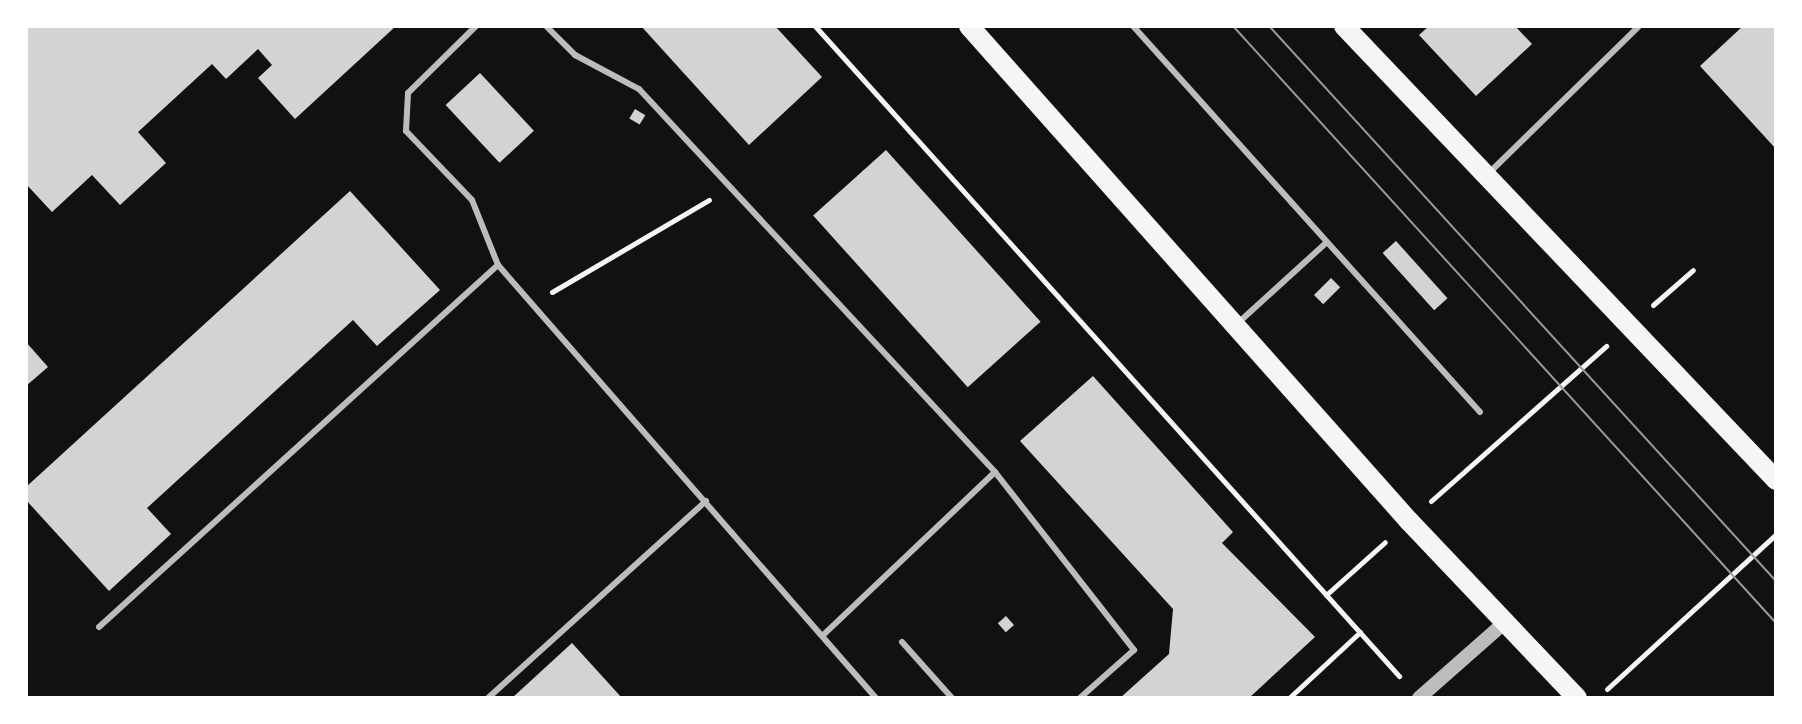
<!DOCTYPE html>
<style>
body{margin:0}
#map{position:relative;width:1802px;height:724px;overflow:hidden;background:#111;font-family:"Noto Serif",serif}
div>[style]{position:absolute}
.building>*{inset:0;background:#d3d3d3;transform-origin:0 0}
.path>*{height:5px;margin:-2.5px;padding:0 2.5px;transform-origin:2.5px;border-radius:2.5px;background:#f5f5f5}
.service>*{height:6px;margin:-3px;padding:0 3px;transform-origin:3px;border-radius:3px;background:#bcbcbc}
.tertiary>*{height:14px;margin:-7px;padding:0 7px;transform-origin:7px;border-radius:7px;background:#bcbcbc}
.primary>*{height:20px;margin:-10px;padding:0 10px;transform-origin:10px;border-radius:10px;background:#f5f5f5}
.tram>*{height:2px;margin:-1px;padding:0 1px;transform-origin:1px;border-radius:1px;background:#9a9a9a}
span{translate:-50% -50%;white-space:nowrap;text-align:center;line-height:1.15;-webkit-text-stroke:8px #fff;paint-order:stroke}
.frame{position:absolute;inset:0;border:28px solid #fff;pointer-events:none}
</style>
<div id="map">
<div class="building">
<i style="clip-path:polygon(26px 26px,396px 26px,295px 119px,258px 78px,272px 65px,258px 49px,226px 79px,212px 64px,138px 132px,166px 163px,120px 205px,92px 175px,52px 212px,26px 184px)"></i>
<i style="clip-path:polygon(641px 26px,775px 26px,822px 77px,749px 145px)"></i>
<i style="clip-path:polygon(1429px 26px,1515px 26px,1532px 44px,1476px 96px,1419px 35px)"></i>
<i style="clip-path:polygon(1743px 26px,1776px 26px,1776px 149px,1700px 66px)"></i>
<i style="left:480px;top:73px;width:79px;height:47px;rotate:47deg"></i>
<i style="left:635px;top:109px;width:12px;height:11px;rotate:31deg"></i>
<i style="left:886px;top:150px;width:231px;height:98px;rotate:48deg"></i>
<i style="clip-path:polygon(350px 191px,440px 290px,377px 346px,353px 320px,147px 508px,171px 534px,109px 591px,26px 500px,26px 487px)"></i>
<i style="left:1396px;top:241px;width:77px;height:18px;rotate:48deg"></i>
<i style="left:1331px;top:278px;width:13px;height:24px;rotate:45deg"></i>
<i style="clip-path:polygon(26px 342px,48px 367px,26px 386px)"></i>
<i style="clip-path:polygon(1093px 376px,1233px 532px,1222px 543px,1315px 637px,1249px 698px,1120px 698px,1169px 654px,1173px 609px,1020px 441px)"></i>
<i style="left:1006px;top:616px;width:12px;height:11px;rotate:48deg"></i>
<i style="clip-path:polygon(572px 643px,622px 698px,512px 698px)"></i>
</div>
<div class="path">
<i style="left:815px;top:26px;width:874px;rotate:48.06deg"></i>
<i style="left:552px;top:292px;width:182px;rotate:-30.4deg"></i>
<i style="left:1653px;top:305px;width:53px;rotate:-41.2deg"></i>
<i style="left:1431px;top:501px;width:234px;rotate:-41.5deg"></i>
<i style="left:1326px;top:595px;width:79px;rotate:-41.9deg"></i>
<i style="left:1607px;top:689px;width:229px;rotate:-42.5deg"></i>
<i style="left:1289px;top:698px;width:97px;rotate:-42.9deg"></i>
</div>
<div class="service">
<i style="left:476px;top:26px;width:95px;rotate:135.4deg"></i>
<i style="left:408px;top:93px;width:38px;rotate:93deg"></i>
<i style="left:406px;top:131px;width:95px;rotate:46.3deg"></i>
<i style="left:472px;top:200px;width:70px;rotate:68.2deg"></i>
<i style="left:498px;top:265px;width:575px;rotate:48.88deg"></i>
<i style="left:546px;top:26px;width:41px;rotate:45deg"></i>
<i style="left:575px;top:55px;width:72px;rotate:28deg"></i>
<i style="left:639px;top:89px;width:523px;rotate:47.09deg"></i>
<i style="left:995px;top:472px;width:237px;rotate:136.5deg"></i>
<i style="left:1133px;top:26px;width:519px;rotate:48.05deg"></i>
<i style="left:1489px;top:173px;width:210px;rotate:-44.4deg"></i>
<i style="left:1238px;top:323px;width:120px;rotate:-42.3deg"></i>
<i style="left:995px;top:472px;width:226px;rotate:52deg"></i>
<i style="left:1134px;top:650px;width:72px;rotate:138.4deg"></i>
<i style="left:99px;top:627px;width:539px;rotate:-42.22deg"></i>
<i style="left:902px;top:642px;width:75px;rotate:48.2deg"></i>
<i style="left:488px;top:698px;width:294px;rotate:-42.1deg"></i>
</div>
<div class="tertiary">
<i style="left:1419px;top:698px;width:113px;rotate:-41.4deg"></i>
</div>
<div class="primary">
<i style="left:969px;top:26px;width:662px;rotate:48.37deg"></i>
<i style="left:1409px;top:521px;width:244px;rotate:46.5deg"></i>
<i style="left:1344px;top:26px;width:627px;rotate:46.42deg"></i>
</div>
<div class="tram">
<i style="left:1233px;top:26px;width:807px;rotate:47.71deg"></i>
<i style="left:1269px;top:26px;width:752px;rotate:47.59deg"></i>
</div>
<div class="frame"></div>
</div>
